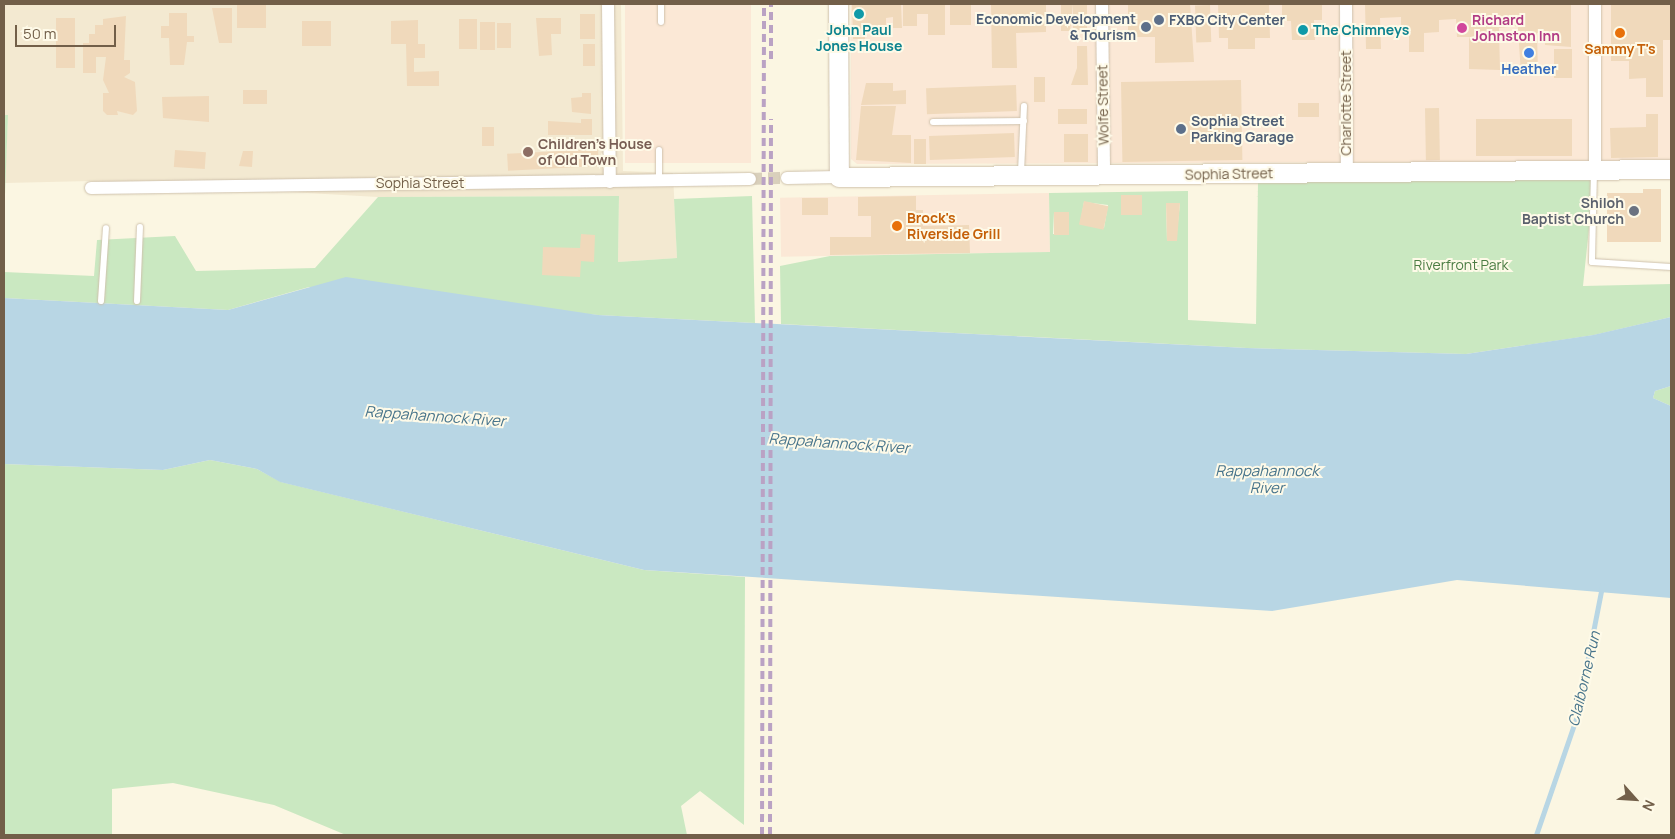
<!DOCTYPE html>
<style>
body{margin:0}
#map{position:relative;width:1675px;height:839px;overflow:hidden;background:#fbf6e2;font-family:Manrope,sans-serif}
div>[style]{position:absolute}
.residential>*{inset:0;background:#f3e9d1}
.commercial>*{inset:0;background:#fbe8d6;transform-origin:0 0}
.green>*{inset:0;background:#cae8c1}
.water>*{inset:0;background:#b8d6e4}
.stream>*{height:4.5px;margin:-2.25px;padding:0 2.25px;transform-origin:2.25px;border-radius:2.25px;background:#b8d6e4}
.building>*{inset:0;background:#f0d9bb;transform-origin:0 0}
.street-tunnel>*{height:12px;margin-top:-6px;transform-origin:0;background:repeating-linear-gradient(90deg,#d9d0bc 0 12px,transparent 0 18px)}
.roads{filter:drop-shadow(0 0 1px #cec1ac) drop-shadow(0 0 1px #cec1ac)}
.lane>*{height:6px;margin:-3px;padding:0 3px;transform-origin:3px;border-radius:3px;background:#fff}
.street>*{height:12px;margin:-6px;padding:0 6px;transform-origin:6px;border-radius:6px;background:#fff}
.secondary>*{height:19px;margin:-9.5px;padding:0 9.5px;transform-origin:9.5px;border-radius:9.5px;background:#fff}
.rail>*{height:4px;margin-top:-2px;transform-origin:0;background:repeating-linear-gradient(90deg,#baa2c4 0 8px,transparent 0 13px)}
.dots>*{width:14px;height:14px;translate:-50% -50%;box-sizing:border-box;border:2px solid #fefae8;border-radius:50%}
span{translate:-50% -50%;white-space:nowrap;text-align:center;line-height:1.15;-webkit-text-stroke:4px #fefae8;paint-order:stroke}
.service-label{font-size:14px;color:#4e5e75;font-weight:700}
.right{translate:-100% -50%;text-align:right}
.left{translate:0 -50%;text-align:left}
.hotel-label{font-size:14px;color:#b23c85;font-weight:700}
.culture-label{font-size:14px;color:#0d838f;font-weight:700}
.food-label{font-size:14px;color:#c56008;font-weight:700}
.shop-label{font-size:14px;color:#366cbe;font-weight:700}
.street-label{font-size:14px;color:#725f49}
.education-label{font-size:14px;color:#785e54;font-weight:700}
.worship-label{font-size:14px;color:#5b616d;font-weight:700}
.park-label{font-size:14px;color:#4c7d44}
.water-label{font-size:15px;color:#47748b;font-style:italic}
.frame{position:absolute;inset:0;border:5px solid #725f49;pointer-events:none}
.north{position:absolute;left:1610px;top:774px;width:50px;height:50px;-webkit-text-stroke:4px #fefae8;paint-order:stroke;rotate:116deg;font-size:14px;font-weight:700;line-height:20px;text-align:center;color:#725f49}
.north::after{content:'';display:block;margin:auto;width:18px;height:22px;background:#725f49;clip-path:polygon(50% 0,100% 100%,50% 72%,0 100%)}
.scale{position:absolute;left:15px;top:25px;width:101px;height:22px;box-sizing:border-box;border:2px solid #725f49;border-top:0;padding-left:6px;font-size:15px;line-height:18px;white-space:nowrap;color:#725f49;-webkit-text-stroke:4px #fefae8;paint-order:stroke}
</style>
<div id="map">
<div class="residential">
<i style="clip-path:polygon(4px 4px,621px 4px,623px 171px,673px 173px,677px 258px,618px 262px,619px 196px,378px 197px,91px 181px,5px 183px,8px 115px,4px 115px)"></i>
</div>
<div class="commercial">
<i style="left:625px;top:4px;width:126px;height:159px"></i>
<i style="clip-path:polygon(851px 4px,1671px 4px,1671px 161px,857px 164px,851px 159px)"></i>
<i style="left:1049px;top:193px;width:59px;height:269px;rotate:89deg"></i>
</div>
<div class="green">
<i style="clip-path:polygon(4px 115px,8px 115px,4px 221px)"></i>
<i style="clip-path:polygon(evenodd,1595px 170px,1583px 286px,1671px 284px,1671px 317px,1594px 335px,1466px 354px,1247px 348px,781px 324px,780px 266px,830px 256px,1050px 252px,1049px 193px,1188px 191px,1188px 320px,1256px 324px,1258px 182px,1595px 170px,1121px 195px,1142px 195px,1142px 215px,1121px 215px,1121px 195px,1595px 170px,1084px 202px,1108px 205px,1104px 228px,1080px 224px,1084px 202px,1595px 170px,1180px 203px,1176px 241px,1167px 241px,1166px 204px,1180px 203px,1595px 170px,1054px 212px,1068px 212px,1068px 235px,1053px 234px,1054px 212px)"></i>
<i style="clip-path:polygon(619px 196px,618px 262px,677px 258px,674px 199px,752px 196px,755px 323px,598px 315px,309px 287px,228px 310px,4px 298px,4px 272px,94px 276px,97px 240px,175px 236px,196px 271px,315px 268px,378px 197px)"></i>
<i style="clip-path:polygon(1671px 386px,1671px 406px,1653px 398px,1655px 391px)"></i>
<i style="clip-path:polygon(210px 460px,257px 469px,281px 482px,644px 570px,745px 577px,744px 825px,700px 791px,681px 806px,687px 835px,346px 835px,274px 805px,173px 783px,112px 789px,112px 835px,4px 835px,4px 464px,163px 470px)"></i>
</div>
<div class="water">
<i style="clip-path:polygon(346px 277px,598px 315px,1247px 348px,1466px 354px,1593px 335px,1671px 317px,1671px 386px,1655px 391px,1653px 398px,1671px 406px,1671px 598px,1457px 580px,1272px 611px,644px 570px,280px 482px,257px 469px,210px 460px,163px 470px,4px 464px,4px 298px,228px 310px)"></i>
</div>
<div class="stream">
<i style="left:1536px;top:835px;width:123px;rotate:-71deg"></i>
<i style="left:1576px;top:719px;width:136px;rotate:-78.9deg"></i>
</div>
<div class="building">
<i style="clip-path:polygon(852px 4px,901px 4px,902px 28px,893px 28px,893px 17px,886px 18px,886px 27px,865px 24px,865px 39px,853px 39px)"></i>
<i style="clip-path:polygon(903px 4px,945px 4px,945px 35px,928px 35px,928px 14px,917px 14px,917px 26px,903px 26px)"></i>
<i style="left:950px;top:4px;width:21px;height:21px"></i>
<i style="clip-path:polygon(991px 4px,1046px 4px,1046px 32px,1016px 33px,1017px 68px,992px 68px)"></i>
<i style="clip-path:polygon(1061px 4px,1073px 4px,1070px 31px,1061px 31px)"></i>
<i style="left:1073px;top:4px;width:14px;height:26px"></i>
<i style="clip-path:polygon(1128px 4px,1190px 4px,1194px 62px,1155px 63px,1155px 37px,1128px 37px)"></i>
<i style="clip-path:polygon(1218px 4px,1269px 4px,1270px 38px,1255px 38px,1255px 49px,1228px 49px,1228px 38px,1219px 38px)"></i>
<i style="clip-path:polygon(1282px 4px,1322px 4px,1322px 20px,1314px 20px,1315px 40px,1292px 40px,1291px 21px,1282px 21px)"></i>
<i style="clip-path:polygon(1365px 4px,1571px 4px,1571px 47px,1545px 45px,1545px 33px,1537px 33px,1538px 74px,1521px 74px,1517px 14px,1517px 26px,1499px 28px,1500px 70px,1469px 69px,1469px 37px,1457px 37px,1456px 19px,1439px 20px,1439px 32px,1424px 33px,1424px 52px,1409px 52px,1409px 35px,1401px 35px,1401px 17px,1380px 18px,1381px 49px,1366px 49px)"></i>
<i style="clip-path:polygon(1611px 4px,1671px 4px,1671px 40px,1663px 40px,1663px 97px,1646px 97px,1646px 78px,1629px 79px,1629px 61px,1611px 61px)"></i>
<i style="left:237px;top:5px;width:29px;height:23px"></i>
<i style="left:1210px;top:5px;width:37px;height:15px;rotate:88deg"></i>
<i style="clip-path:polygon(212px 8px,232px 8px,232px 43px,219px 43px)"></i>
<i style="clip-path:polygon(169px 13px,187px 13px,187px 36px,194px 36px,194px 42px,187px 42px,184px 65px,170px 65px,169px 38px,161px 38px,161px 26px,169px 26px)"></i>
<i style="left:580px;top:14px;width:15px;height:25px"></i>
<i style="clip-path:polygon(126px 16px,124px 60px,130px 60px,130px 73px,124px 77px,135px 82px,137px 111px,133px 115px,117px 111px,118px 115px,107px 115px,103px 111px,103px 93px,109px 93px,103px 80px,106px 57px,96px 57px,96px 73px,83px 73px,83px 43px,89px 43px,89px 34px,95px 34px,95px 25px,103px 25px,103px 19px)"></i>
<i style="left:56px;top:18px;width:19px;height:50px"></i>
<i style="clip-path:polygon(536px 18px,561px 18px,561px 34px,551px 34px,552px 55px,539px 56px)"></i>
<i style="left:477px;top:19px;width:30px;height:18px;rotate:90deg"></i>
<i style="clip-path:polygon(418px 20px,418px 44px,425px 44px,425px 58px,414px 58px,414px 72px,439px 71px,439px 86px,407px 86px,406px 44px,391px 44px,391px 21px)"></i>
<i style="left:302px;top:21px;width:29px;height:25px"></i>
<i style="left:480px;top:22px;width:15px;height:28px"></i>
<i style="left:497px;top:23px;width:14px;height:25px"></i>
<i style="left:583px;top:44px;width:12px;height:22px"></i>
<i style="clip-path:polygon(1077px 46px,1087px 46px,1088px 85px,1071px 85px,1077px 68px)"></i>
<i style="left:1554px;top:49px;width:18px;height:29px"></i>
<i style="left:1034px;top:77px;width:11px;height:25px"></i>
<i style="left:1241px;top:80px;width:80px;height:120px;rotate:89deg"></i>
<i style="clip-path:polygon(866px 83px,893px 83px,893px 91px,906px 90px,906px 104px,861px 105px)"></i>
<i style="left:1016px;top:85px;width:26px;height:90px;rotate:88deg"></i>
<i style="left:243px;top:90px;width:24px;height:14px"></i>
<i style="clip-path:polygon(582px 93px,591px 93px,591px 114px,572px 112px,571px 98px,582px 97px)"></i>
<i style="clip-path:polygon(209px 96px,209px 122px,163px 118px,162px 97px)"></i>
<i style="left:1298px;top:103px;width:21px;height:14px"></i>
<i style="clip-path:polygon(861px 106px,896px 106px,892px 135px,911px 135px,911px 163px,856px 160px)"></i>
<i style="left:1439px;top:108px;width:52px;height:14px;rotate:89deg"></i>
<i style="left:1058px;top:109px;width:29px;height:15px"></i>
<i style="clip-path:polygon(1646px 114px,1658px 114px,1658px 157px,1611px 158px,1610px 128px,1646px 127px)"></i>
<i style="clip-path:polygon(581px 119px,592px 119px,592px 135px,548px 135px,548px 121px,581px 123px)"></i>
<i style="left:1476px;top:119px;width:96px;height:37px"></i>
<i style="left:482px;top:127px;width:12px;height:19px"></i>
<i style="left:1014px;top:133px;width:24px;height:85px;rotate:88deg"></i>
<i style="left:1064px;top:134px;width:24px;height:28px"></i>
<i style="left:914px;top:139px;width:12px;height:25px"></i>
<i style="left:598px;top:149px;width:17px;height:91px;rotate:87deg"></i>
<i style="left:175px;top:150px;width:31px;height:17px;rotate:4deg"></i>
<i style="clip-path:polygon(243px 151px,253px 151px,252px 167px,239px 166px)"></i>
<i style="clip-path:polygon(1643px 189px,1661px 189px,1661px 242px,1607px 242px,1607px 193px,1643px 193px)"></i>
<i style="left:1121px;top:195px;width:21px;height:20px"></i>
<i style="clip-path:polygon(916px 196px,916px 210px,923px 210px,923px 226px,969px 225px,970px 253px,830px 255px,830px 237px,871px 237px,871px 216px,858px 216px,858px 197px)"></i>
<i style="left:802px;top:198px;width:26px;height:17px"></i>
<i style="left:1084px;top:201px;width:25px;height:24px;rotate:12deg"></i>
<i style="clip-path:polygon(1166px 203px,1180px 203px,1177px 241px,1167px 241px)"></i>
<i style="left:1054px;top:212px;width:15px;height:23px"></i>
<i style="clip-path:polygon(581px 234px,595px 235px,594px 262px,581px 261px,580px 277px,542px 275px,543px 247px,580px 248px)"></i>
</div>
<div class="street-tunnel">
<i style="left:750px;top:179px;width:37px;rotate:-2deg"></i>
</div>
<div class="roads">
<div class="lane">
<i style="left:661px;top:4px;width:18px;rotate:90deg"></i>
<i style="left:933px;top:122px;width:91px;rotate:-0.6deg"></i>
<i style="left:659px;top:150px;width:31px;rotate:90deg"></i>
<i style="left:1594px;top:171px;width:91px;rotate:91.3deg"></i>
<i style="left:1592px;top:262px;width:79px;rotate:3.6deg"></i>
<i style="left:1021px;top:172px;width:66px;rotate:-87.4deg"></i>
<i style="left:101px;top:301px;width:73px;rotate:-86.1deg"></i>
<i style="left:137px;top:301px;width:74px;rotate:-87.7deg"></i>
</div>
<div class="street">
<i style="left:608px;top:4px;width:178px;rotate:89.4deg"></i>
<i style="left:1102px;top:4px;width:172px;rotate:89.3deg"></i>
<i style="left:1346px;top:4px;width:169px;rotate:89.7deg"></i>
<i style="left:1595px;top:170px;width:166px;rotate:-90deg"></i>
<i style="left:787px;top:178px;width:52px;rotate:-1.1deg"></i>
<i style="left:91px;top:188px;width:659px;rotate:-0.78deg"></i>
</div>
<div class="secondary">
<i style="left:838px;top:4px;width:173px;rotate:89.7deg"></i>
<i style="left:839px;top:177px;width:832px;rotate:-0.55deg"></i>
</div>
</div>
<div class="rail">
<i style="left:771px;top:59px;width:55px;rotate:-90deg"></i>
<i style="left:762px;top:835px;width:831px;rotate:-89.86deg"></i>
<i style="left:770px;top:835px;width:716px;rotate:-89.92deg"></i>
</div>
<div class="dots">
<i style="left:859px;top:14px;background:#0f9aa8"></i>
<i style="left:1159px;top:20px;background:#5c6f8a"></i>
<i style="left:1146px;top:27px;background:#5c6f8a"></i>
<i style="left:1462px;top:28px;background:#d1479c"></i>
<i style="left:1303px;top:30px;background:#0f9aa8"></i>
<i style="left:1620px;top:33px;background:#e8710a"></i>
<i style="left:1529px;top:53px;background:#3f7fe0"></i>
<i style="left:1181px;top:129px;background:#5c6f8a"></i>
<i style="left:528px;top:152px;background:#8d6e63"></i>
<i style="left:1634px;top:211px;background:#6b7280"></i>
<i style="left:897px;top:226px;background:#e8710a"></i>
</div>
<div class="service-label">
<span class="right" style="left:1136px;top:27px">Economic Development<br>&amp; Tourism</span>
<span class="left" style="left:1169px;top:20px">FXBG City Center</span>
<span class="left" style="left:1191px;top:129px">Sophia Street<br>Parking Garage</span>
</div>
<div class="hotel-label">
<span class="left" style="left:1472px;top:28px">Richard<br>Johnston Inn</span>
</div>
<div class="culture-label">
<span style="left:859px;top:38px">John Paul<br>Jones House</span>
<span class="left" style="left:1313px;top:30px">The Chimneys</span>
</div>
<div class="food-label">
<span style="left:1620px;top:49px">Sammy T's</span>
<span class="left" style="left:907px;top:226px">Brock's<br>Riverside Grill</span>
</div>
<div class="shop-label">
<span style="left:1529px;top:69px">Heather</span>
</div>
<div class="street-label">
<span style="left:1346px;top:103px;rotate:-90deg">Charlotte Street</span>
<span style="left:1103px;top:105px;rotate:-91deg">Wolfe Street</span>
<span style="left:1229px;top:174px;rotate:-1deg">Sophia Street</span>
<span style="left:420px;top:183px">Sophia Street</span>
</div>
<div class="education-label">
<span class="left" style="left:538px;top:152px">Children's House<br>of Old Town</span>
</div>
<div class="worship-label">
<span class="right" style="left:1624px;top:211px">Shiloh<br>Baptist Church</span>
</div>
<div class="park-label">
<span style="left:1461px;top:265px">Riverfront Park</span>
</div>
<div class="water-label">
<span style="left:435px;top:416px;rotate:4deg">Rappahannock River</span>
<span style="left:839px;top:443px;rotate:4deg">Rappahannock River</span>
<span style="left:1267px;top:479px">Rappahannock<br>River</span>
<span style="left:1584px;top:679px;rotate:-77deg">Claiborne Run</span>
</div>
<div class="frame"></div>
<div class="north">N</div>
<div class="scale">50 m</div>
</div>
